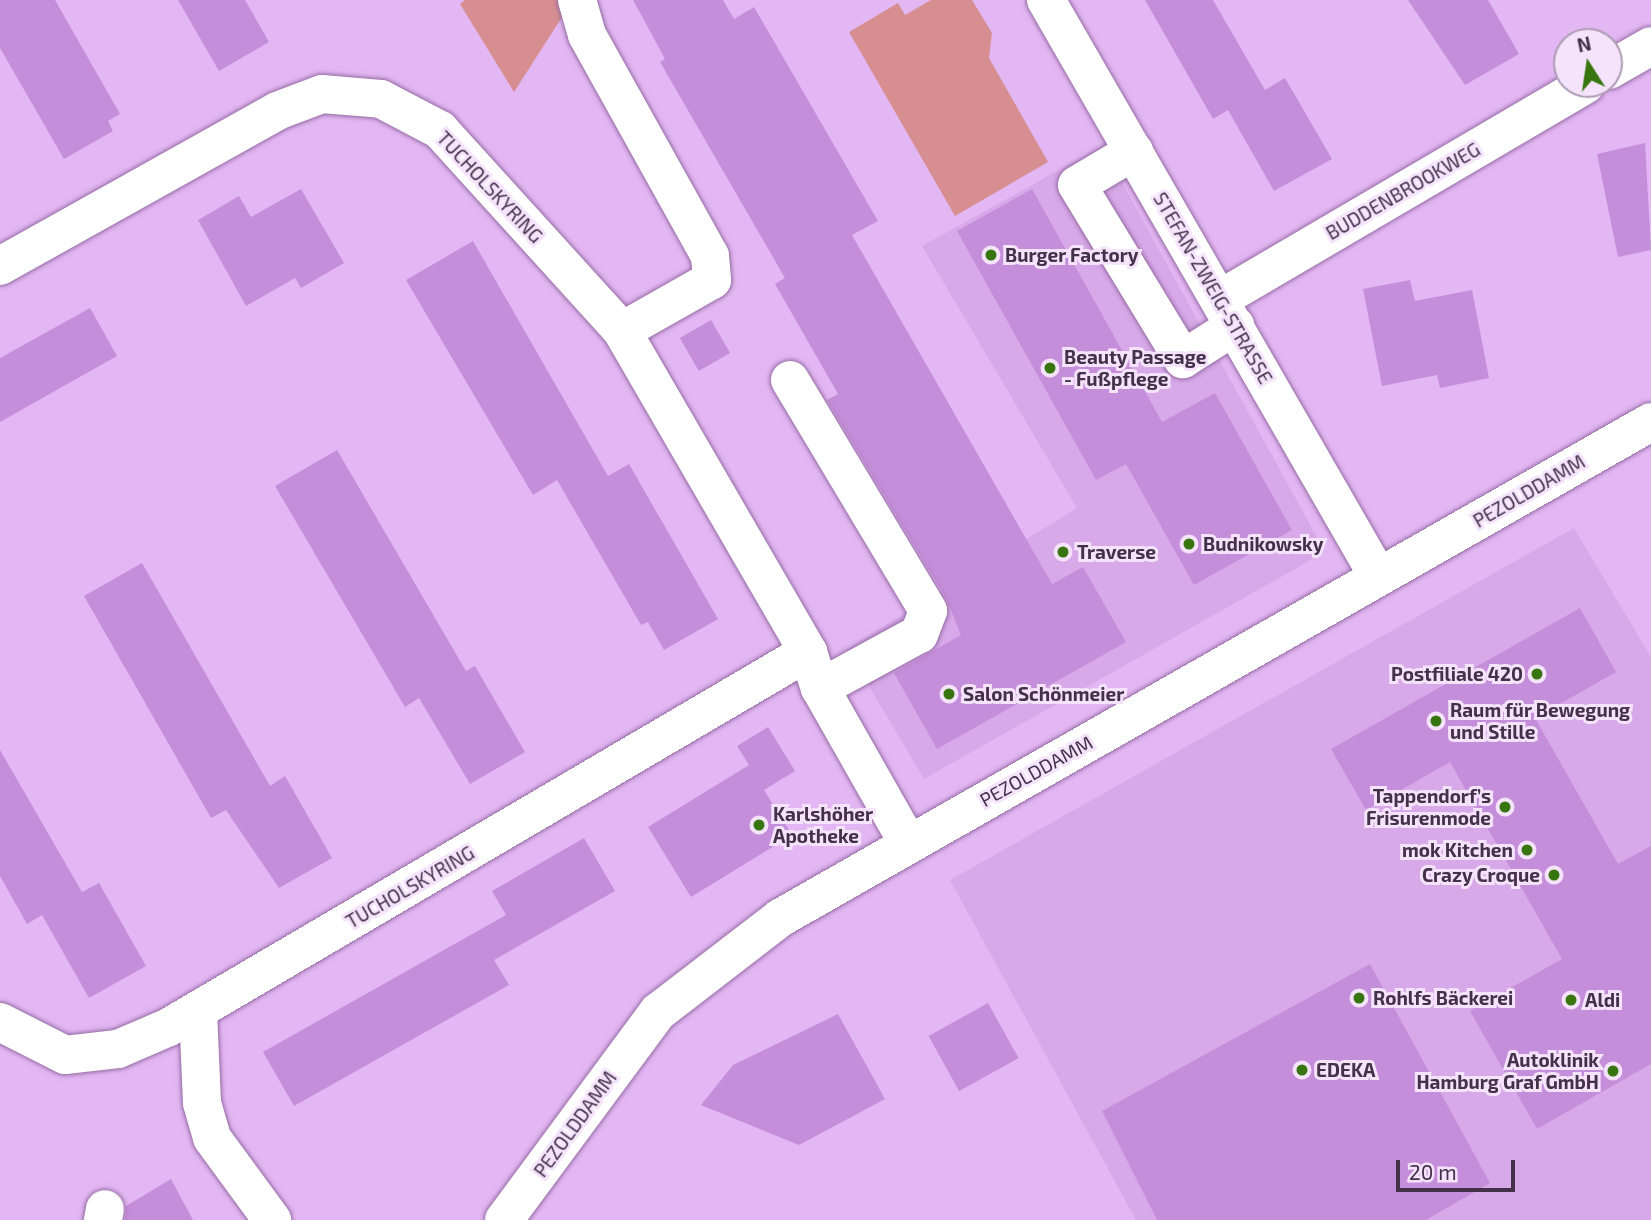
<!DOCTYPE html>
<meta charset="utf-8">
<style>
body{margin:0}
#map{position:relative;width:1651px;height:1220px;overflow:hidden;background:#e3b7f3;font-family:"Exo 2",sans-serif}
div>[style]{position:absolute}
.built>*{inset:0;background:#d8a9e9}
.green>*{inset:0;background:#d78e91}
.building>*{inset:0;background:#c58eda;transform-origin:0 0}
.roads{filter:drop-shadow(0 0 2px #966da5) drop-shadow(0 0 2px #966da5)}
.minor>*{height:38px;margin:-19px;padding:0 19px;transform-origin:19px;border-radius:19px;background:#fff}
.dots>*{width:19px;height:19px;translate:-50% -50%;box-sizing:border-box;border:4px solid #f5e3fc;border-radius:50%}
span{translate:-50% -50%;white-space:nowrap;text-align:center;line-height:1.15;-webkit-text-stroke:6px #f5e3fc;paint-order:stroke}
.street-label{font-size:19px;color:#433149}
.poi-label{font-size:19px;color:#433149;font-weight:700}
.left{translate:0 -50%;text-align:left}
.right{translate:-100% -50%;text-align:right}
.north{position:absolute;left:1553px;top:28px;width:70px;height:70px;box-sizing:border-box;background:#f5e3fc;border:2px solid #ae9cb4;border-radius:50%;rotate:348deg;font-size:19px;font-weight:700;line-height:28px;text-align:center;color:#433149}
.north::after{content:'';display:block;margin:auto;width:24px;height:32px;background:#37760f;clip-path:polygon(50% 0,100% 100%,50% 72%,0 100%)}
.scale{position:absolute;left:1396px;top:1160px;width:119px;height:32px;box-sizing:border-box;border:4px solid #433149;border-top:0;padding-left:9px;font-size:21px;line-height:24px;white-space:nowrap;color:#433149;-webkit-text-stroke:5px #f5e3fc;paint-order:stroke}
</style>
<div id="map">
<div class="built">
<i style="clip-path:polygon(1102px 146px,1325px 552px,924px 779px,847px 649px,1077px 508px,922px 246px)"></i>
<i style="clip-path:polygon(1574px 528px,1651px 657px,1651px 1220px,1136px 1220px,950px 880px)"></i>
</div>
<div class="green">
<i style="clip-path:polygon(465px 0,573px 0,514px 92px,460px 4px)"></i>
<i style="clip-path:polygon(931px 0,972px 0,992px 33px,989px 58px,1048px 162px,955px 216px,849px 32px,898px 3px,905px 15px)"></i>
</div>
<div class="building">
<i style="clip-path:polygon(0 0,55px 0,120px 114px,108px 121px,113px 131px,64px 159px,0 48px)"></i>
<i style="clip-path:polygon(178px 0,245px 0,269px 42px,219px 71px)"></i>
<i style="clip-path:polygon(633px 0,723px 0,734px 19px,754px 7px,878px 221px,852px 235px,1052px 584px,1083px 567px,1126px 642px,937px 749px,894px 673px,961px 635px,947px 600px,827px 400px,838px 394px,775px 284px,785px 278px,660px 62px,665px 59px)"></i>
<i style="clip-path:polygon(1145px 0,1213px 0,1265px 90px,1285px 78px,1332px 159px,1274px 191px,1228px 110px,1213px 119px)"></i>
<i style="clip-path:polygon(1408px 0,1488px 0,1519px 54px,1465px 85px)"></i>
<i style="clip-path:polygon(1645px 143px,1651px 250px,1618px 257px,1597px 154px)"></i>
<i style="clip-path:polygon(301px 189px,344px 263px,301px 288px,295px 278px,246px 306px,198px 220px,239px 196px,251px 217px)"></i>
<i style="clip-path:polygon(1032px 189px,1162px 422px,1215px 393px,1292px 530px,1194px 585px,1126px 464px,1096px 480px,957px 231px)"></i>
<i style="clip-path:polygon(473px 241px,608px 476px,629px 464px,718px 619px,664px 650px,648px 622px,641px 625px,557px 480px,533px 495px,406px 280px)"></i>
<i style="clip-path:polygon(1410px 280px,1415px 301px,1472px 290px,1489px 378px,1440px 388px,1437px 375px,1382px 386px,1363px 289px)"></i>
<i style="clip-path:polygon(90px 308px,117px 356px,0 422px,0 358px)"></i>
<i style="left:711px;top:320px;width:38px;height:36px;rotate:60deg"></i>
<i style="clip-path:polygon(337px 450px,466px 671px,475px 666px,525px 752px,470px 784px,419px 698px,405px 707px,275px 486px)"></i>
<i style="clip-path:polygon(142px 563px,270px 786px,285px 776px,332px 858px,279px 888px,226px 810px,211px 818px,84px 596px)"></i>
<i style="clip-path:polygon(1580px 608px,1616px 672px,1535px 718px,1618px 864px,1651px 846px,1651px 1064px,1537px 1129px,1470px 1011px,1562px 959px,1450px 762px,1366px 810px,1331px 749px)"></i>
<i style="clip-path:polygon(768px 727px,795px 771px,764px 790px,792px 835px,691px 897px,648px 827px,749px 765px,737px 746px)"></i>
<i style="clip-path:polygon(0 750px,82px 892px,99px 883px,146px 966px,89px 998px,42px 915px,27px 924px,0 876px)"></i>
<i style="clip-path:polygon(584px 838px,615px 891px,494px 960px,509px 985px,294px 1106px,263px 1052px,506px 915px,492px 891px)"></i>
<i style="clip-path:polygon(1370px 964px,1490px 1183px,1426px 1220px,1157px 1220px,1102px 1111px)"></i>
<i style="left:988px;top:1003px;width:63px;height:68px;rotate:61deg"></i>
<i style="clip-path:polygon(838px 1014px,885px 1099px,799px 1145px,701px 1105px,733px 1065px)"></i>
<i style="clip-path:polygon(171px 1179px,193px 1220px,125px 1220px,126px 1206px)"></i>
</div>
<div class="roads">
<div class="minor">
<i style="left:577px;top:0;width:36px;rotate:74deg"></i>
<i style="left:587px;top:35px;width:253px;rotate:60.9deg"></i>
<i style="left:710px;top:256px;width:24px;rotate:85deg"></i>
<i style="left:712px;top:280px;width:103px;rotate:150.5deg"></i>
<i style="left:1046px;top:0;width:665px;rotate:60.04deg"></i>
<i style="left:1609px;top:70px;width:48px;rotate:-29.7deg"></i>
<i style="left:1134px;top:151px;width:66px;rotate:149.2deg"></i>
<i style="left:1077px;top:185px;width:204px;rotate:58.7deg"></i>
<i style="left:1183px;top:359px;width:62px;rotate:-32.4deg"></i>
<i style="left:0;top:266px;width:317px;rotate:-29.2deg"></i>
<i style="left:277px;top:111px;width:48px;rotate:-20.7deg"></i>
<i style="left:322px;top:94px;width:59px;rotate:4.8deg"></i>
<i style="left:381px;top:99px;width:67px;rotate:27.7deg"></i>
<i style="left:440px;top:130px;width:271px;rotate:47.8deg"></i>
<i style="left:622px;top:331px;width:371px;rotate:59.9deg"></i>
<i style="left:808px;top:652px;width:38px;rotate:72deg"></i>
<i style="left:820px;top:688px;width:176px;rotate:60.4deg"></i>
<i style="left:1220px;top:299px;width:424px;rotate:-30.4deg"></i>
<i style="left:790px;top:380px;width:269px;rotate:59.1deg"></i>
<i style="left:928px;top:611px;width:25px;rotate:111deg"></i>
<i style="left:919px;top:634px;width:113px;rotate:151.4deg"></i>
<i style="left:198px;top:1011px;width:92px;rotate:87.5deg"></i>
<i style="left:202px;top:1103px;width:36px;rotate:74deg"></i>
<i style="left:212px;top:1138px;width:102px;rotate:53.8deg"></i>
<i style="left:0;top:1022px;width:73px;rotate:26.9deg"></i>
<i style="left:65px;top:1055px;width:53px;rotate:-6.5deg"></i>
<i style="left:118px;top:1049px;width:56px;rotate:-23.3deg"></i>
<i style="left:169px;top:1027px;width:741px;rotate:-30.41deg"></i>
<i style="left:103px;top:1220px;width:11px;rotate:-80deg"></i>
<i style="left:504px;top:1220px;width:259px;rotate:-53.5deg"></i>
<i style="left:658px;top:1012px;width:154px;rotate:-37.6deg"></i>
<i style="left:780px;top:918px;width:1002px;rotate:-29.66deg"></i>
</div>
</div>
<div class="dots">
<i style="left:991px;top:255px;background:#37760f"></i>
<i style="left:1050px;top:368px;background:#37760f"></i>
<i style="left:1189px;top:544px;background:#37760f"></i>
<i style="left:1063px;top:552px;background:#37760f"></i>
<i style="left:1537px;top:674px;background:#37760f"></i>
<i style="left:949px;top:694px;background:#37760f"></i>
<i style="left:1436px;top:721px;background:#37760f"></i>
<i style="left:1505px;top:807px;background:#37760f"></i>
<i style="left:759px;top:825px;background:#37760f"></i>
<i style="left:1527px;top:850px;background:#37760f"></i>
<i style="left:1554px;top:875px;background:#37760f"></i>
<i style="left:1359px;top:998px;background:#37760f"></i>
<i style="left:1571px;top:1000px;background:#37760f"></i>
<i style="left:1302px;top:1070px;background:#37760f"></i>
<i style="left:1613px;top:1071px;background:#37760f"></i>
</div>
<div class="street-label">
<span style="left:490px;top:187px;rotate:47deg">TUCHOLSKYRING</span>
<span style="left:1403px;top:191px;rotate:-30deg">BUDDENBROOKWEG</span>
<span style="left:1213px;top:288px;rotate:60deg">STEFAN-ZWEIG-STRASSE</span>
<span style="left:1529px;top:491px;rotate:-30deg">PEZOLDDAMM</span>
<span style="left:1036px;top:771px;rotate:-29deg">PEZOLDDAMM</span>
<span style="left:410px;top:887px;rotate:-30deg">TUCHOLSKYRING</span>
<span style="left:575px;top:1124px;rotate:-54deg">PEZOLDDAMM</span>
</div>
<div class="poi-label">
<span class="left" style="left:1005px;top:255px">Burger Factory</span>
<span class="left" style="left:1064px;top:368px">Beauty Passage<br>- Fußpflege</span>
<span class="left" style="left:1203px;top:544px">Budnikowsky</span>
<span class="left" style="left:1077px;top:552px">Traverse</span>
<span class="right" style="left:1523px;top:674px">Postfiliale 420</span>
<span class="left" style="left:963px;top:694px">Salon Schönmeier</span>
<span class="left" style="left:1450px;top:721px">Raum für Bewegung<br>und Stille</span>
<span class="right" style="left:1491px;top:807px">Tappendorf’s<br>Frisurenmode</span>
<span class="left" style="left:773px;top:825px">Karlshöher<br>Apotheke</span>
<span class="right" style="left:1513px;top:850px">mok Kitchen</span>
<span class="right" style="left:1540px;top:875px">Crazy Croque</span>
<span class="left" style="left:1373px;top:998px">Rohlfs Bäckerei</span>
<span class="left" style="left:1585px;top:1000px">Aldi</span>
<span class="right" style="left:1599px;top:1071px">Autoklinik<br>Hamburg Graf GmbH</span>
<span class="left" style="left:1316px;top:1070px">EDEKA</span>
</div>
<div class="north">N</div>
<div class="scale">20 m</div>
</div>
